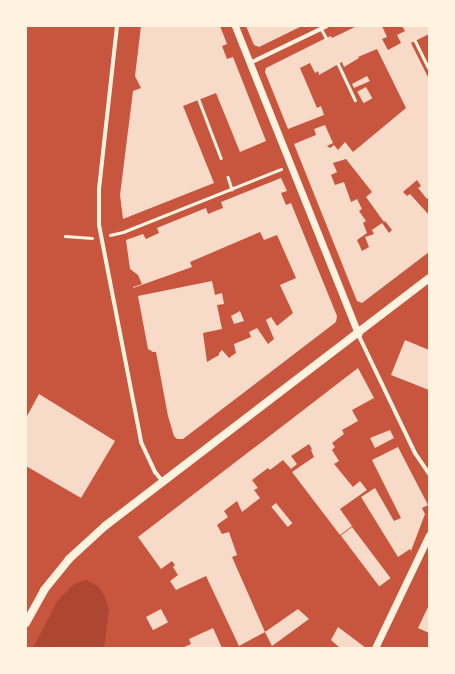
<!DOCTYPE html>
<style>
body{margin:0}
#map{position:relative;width:455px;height:674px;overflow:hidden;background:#c8553d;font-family:Mulish,sans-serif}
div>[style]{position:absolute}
.green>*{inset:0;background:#ae4732}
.building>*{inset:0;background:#f7dbc8;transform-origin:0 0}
.path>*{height:2.5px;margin:-1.25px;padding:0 1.25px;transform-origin:1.25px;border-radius:1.25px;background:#fff3e0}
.service>*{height:3px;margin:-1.5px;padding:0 1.5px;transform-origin:1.5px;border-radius:1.5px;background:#fff3e0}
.minor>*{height:4px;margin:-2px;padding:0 2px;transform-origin:2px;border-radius:2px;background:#fff3e0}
.tertiary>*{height:7px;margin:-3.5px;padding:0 3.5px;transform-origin:3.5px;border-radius:3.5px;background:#fff3e0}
.secondary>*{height:8px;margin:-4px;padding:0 4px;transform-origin:4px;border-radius:4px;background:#fff3e0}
span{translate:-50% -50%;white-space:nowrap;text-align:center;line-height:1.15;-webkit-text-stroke:4px #fff3e0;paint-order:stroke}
.frame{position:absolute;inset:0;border:27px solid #fff3e0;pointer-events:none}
</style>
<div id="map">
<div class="green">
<i style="clip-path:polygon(86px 580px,99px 587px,105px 597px,109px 610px,104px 648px,33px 648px,58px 600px,74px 584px)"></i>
</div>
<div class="building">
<i style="clip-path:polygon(141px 26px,220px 26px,227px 44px,222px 46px,227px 59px,233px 57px,266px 141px,240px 152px,216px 93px,183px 106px,214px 183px,123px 219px,120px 195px,133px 91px,141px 88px,135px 76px)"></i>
<i style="clip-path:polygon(246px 26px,302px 26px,259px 47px,254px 45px)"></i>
<i style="clip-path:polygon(evenodd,357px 26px,382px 26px,387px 37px,382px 39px,388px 50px,401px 43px,397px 35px,405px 31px,402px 26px,429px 26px,429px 34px,411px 43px,429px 79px,429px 197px,427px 199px,418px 188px,421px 186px,417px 180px,403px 192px,407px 196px,410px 194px,429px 215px,429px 252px,362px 303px,357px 301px,294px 144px,316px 135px,314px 129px,325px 125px,333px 143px,327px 146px,330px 148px,334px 145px,338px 150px,345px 142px,353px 152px,406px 108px,377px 49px,358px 57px,359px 58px,344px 67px,342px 62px,319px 75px,318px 71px,315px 73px,310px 63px,300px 68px,317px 108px,321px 106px,324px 115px,288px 129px,265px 72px,266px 68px,326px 38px,331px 36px,332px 38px,357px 26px,346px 159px,372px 192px,366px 197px,384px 222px,385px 221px,392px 230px,389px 233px,382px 223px,372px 230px,374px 234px,365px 237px,369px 247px,362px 251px,357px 240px,367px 233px,363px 223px,366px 221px,359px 211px,362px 209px,357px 199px,351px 202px,344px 182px,335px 185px,331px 175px,337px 172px,333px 163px,346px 159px)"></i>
<i style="clip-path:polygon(367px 76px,370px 81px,354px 88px,352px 84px)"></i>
<i style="left:366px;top:87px;width:13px;height:10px;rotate:61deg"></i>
<i style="clip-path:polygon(281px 178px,287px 191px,281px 193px,286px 205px,291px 203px,337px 316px,336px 322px,183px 439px,177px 439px,174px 436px,168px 416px,156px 352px,153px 352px,148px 349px,138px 296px,212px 281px,215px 295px,222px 293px,224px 304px,217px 305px,222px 329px,203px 333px,207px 362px,219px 355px,219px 353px,222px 350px,229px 358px,236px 353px,234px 344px,251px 337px,249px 332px,257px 328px,268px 344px,274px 339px,266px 320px,271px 317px,277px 326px,293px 313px,280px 285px,296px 278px,277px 235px,264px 240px,260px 232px,190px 262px,192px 267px,133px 288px,133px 287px,142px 284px,138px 275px,130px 269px,126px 240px,143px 234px,146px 239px,159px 233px,157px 228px,206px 208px,208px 214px,223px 208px,221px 202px)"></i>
<i style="clip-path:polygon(240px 311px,244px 321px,234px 324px,231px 316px)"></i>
<i style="clip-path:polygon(405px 340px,429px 350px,429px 390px,391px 375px)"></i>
<i style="clip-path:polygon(358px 368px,374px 398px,352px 410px,358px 421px,342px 430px,344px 434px,332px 443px,335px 447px,332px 450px,339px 461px,334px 464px,353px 487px,360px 481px,367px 490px,340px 509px,352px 526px,340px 535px,292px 472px,314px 457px,311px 450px,312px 449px,309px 444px,291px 456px,297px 464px,291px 469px,283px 460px,270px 470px,268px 468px,252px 480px,258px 488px,254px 490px,260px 498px,242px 512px,237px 501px,224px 511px,228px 517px,217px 525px,222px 534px,229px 532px,237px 555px,232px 557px,265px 632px,239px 646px,206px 576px,176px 590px,170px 581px,178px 575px,173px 567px,175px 565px,172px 561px,161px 569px,138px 537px)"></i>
<i style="clip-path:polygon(39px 394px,115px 441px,81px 498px,26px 466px,26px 418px)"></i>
<i style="clip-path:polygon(390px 430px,394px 438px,375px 448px,370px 438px)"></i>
<i style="clip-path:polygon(398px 447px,428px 505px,422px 508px,425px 514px,411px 551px,410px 549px,398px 557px,361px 497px,375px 488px,394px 521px,401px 518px,372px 460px)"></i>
<i style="left:276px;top:503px;width:26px;height:6px;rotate:51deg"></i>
<i style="left:352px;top:527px;width:64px;height:14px;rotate:53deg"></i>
<i style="clip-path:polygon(429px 605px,429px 633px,418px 628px)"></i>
<i style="left:161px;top:609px;width:15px;height:17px;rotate:62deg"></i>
<i style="clip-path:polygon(298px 609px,309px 619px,272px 646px,265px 632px)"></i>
<i style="clip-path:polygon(338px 627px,366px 648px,340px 648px,331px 640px)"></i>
<i style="clip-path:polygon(213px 628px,222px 648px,182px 648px,191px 644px,189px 639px)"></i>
</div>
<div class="path">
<i style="left:199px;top:100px;width:62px;rotate:69.2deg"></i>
<i style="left:228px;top:177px;width:13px;rotate:72deg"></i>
<i style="left:110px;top:235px;width:13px;rotate:-13deg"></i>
<i style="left:123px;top:232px;width:170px;rotate:-21.7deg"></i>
<i style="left:65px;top:236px;width:27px;rotate:4deg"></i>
</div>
<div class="service">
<i style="left:321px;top:29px;width:10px;rotate:61deg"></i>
<i style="left:415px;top:41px;width:30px;rotate:64deg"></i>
<i style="left:338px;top:64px;width:40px;rotate:65deg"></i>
</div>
<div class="minor">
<i style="left:117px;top:26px;width:164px;rotate:96.3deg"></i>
<i style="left:99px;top:189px;width:36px;rotate:90deg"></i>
<i style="left:99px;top:225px;width:221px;rotate:79deg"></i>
<i style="left:141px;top:442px;width:33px;rotate:65deg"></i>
<i style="left:155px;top:472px;width:13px;rotate:51deg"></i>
<i style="left:250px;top:63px;width:85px;rotate:-25.7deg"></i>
<i style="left:358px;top:334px;width:132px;rotate:64.4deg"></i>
<i style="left:415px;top:453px;width:25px;rotate:56deg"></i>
</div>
<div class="tertiary">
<i style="left:235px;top:26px;width:332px;rotate:68.2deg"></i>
<i style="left:375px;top:648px;width:125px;rotate:-64.5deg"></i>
</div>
<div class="secondary">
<i style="left:26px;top:623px;width:38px;rotate:-61deg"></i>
<i style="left:44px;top:590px;width:40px;rotate:-51deg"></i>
<i style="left:69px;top:559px;width:49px;rotate:-42.5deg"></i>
<i style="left:105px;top:526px;width:408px;rotate:-37.4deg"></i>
</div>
<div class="frame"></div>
</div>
